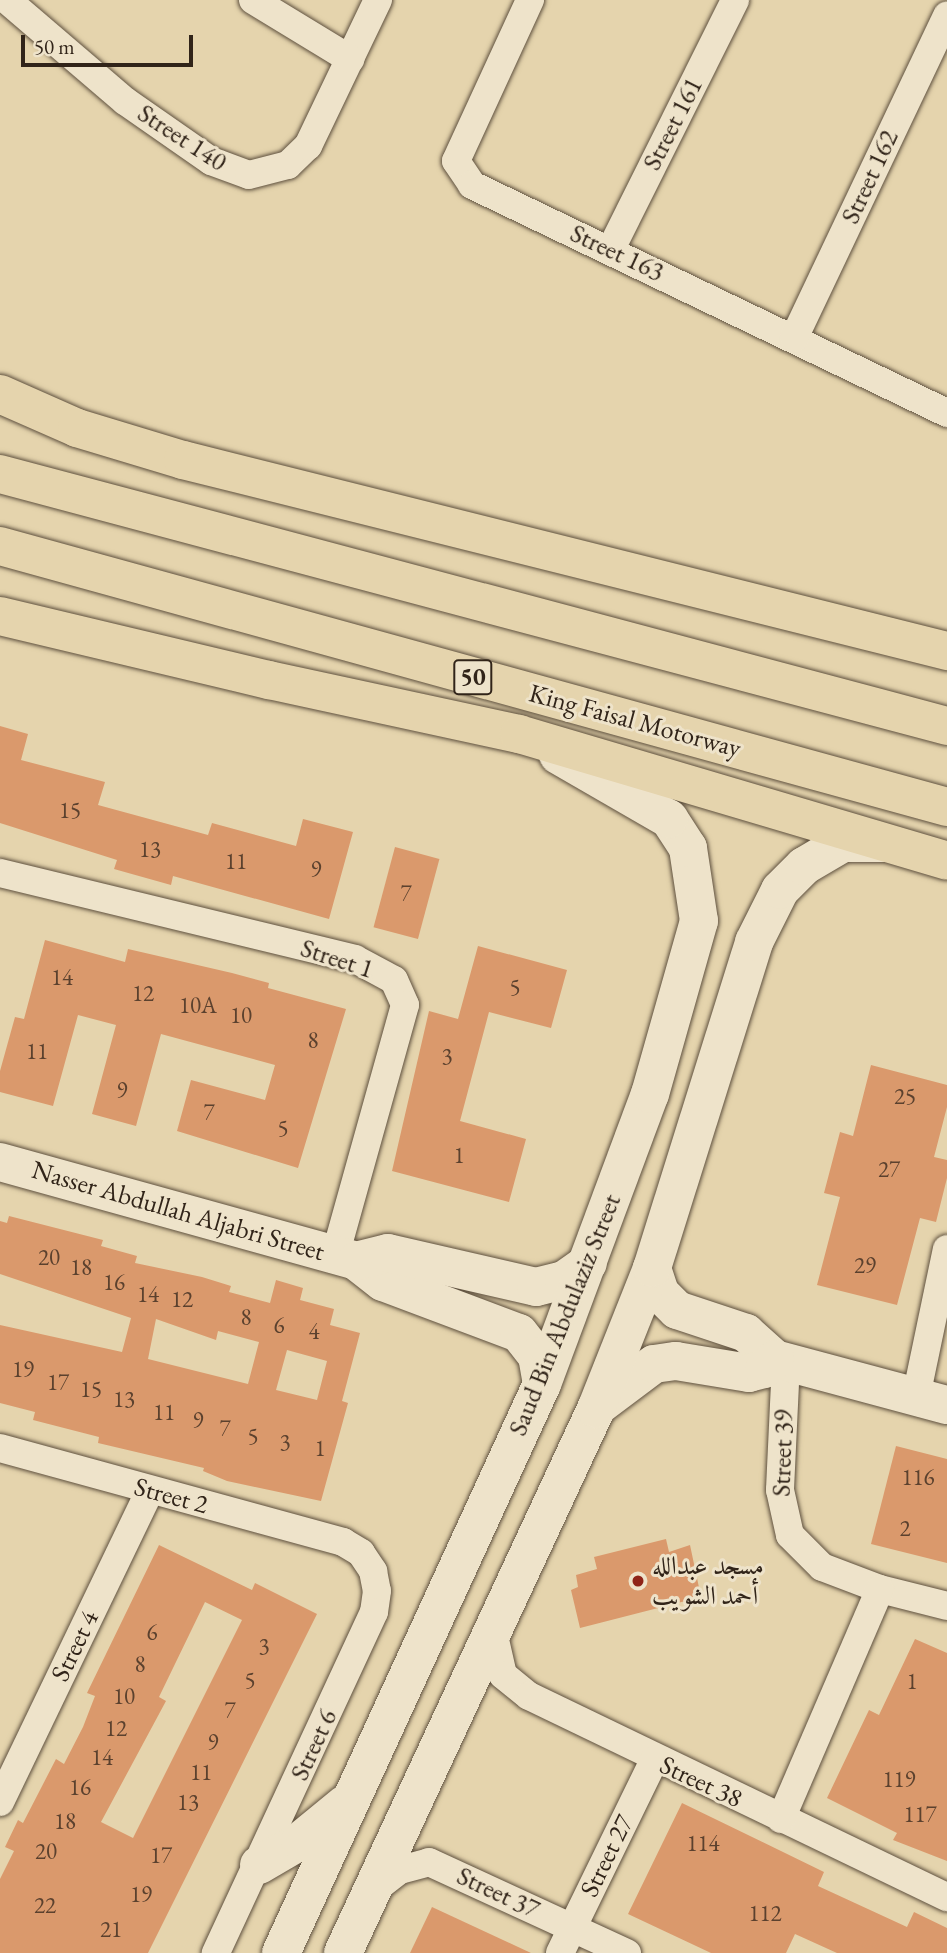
<!DOCTYPE html>
<meta charset="utf-8">
<style>
body{margin:0}
#map{position:relative;width:947px;height:1953px;overflow:hidden;background:#e5d4ad;font-family:"EB Garamond",Amiri,serif}
div>[style]{position:absolute}
.building>*{inset:0;background:#da996c;transform-origin:0 0}
.roads{filter:drop-shadow(0 0 2px #5e503e) drop-shadow(0 0 2px #5e503e)}
.street>*{height:28px;margin:-14px;padding:0 14px;transform-origin:14px;border-radius:14px;background:#eee3ca}
.secondary>*{height:38px;margin:-19px;padding:0 19px;transform-origin:19px;border-radius:19px;background:#eee3ca}
.primary>*{height:38px;margin:-19px;padding:0 19px;transform-origin:19px;border-radius:19px;background:#e5d4ad}
.highway>*{height:38px;margin:-19px;padding:0 19px;transform-origin:19px;border-radius:19px;background:#e5d4ad}
.dots>*{width:19px;height:19px;translate:-50% -50%;box-sizing:border-box;border:4px solid #eee3ca;border-radius:50%}
span{translate:-50% -50%;white-space:nowrap;text-align:center;line-height:1.15;-webkit-text-stroke:6px #eee3ca;paint-order:stroke}
.number-label{font-size:23px;color:#5b412e}
.number-label span{-webkit-text-stroke-width:0}
.shield-label span{padding:2px 5px;background:#eee3ca;border:2px solid;border-radius:5px;-webkit-text-stroke-width:0}
.shield-label{font-size:24px;color:#312419;font-weight:700}
.street-label{font-size:26px;color:#312419}
.poi-label{font-size:26px;color:#312419}
.left{translate:0 -50%;text-align:left}
.scale{position:absolute;left:21px;top:35px;width:172px;height:32px;box-sizing:border-box;border:4px solid #312419;border-top:0;padding-left:9px;font-size:21px;line-height:24px;white-space:nowrap;color:#312419;-webkit-text-stroke:5px #eee3ca;paint-order:stroke}
</style>
<div id="map">
<div class="building">
<i style="clip-path:polygon(0 726px,28px 734px,21px 760px,105px 782px,98px 805px,208px 835px,212px 823px,296px 846px,303px 819px,353px 832px,329px 919px,173px 876px,171px 885px,114px 869px,117px 860px,0 823px)"></i>
<i style="left:395px;top:847px;width:46px;height:83px;rotate:15deg"></i>
<i style="clip-path:polygon(45px 940px,125px 962px,128px 949px,232px 973px,269px 983px,268px 988px,346px 1009px,298px 1168px,177px 1131px,191px 1080px,265px 1100px,275px 1065px,161px 1034px,136px 1126px,92px 1114px,116px 1025px,78px 1015px,53px 1106px,0 1092px,0 1071px,15px 1017px,24px 1019px)"></i>
<i style="clip-path:polygon(478px 946px,567px 970px,551px 1028px,489px 1012px,460px 1121px,526px 1139px,509px 1202px,392px 1171px,429px 1011px,458px 1019px)"></i>
<i style="clip-path:polygon(871px 1065px,947px 1085px,947px 1107px,934px 1157px,947px 1160px,947px 1178px,936px 1222px,920px 1218px,897px 1305px,817px 1285px,840px 1197px,824px 1193px,840px 1132px,853px 1136px)"></i>
<i style="clip-path:polygon(evenodd,9px 1216px,103px 1240px,101px 1246px,137px 1256px,135px 1263px,202px 1277px,231px 1286px,229px 1292px,270px 1303px,276px 1280px,303px 1288px,300px 1300px,334px 1309px,330px 1325px,360px 1333px,342px 1401px,348px 1403px,321px 1501px,227px 1481px,203px 1471px,204px 1468px,98px 1443px,99px 1437px,33px 1420px,35px 1412px,0 1403px,0 1325px,122px 1352px,131px 1318px,0 1274px,0 1221px,7px 1223px,9px 1216px,156px 1319px,216px 1340px,218px 1331px,259px 1342px,248px 1384px,148px 1359px,156px 1319px,9px 1216px,287px 1350px,327px 1361px,317px 1400px,276px 1390px,287px 1350px)"></i>
<i style="clip-path:polygon(896px 1446px,947px 1459px,947px 1563px,871px 1544px)"></i>
<i style="clip-path:polygon(666px 1539px,669px 1552px,690px 1545px,701px 1597px,580px 1628px,571px 1590px,578px 1587px,576px 1575px,597px 1569px,594px 1557px)"></i>
<i style="clip-path:polygon(evenodd,159px 1545px,252px 1590px,255px 1583px,317px 1614px,148px 1953px,0 1953px,0 1879px,14px 1851px,5px 1847px,18px 1820px,23px 1823px,56px 1759px,64px 1764px,83px 1727px,95px 1696px,87px 1693px,159px 1545px,205px 1602px,242px 1620px,133px 1838px,101px 1822px,166px 1701px,159px 1697px,205px 1602px)"></i>
<i style="clip-path:polygon(915px 1639px,947px 1653px,947px 1861px,893px 1840px,897px 1833px,827px 1798px,869px 1710px,879px 1715px)"></i>
<i style="clip-path:polygon(682px 1803px,824px 1872px,818px 1886px,907px 1927px,914px 1912px,947px 1928px,947px 1953px,837px 1953px,795px 1934px,786px 1953px,711px 1953px,628px 1914px)"></i>
<i style="clip-path:polygon(432px 1907px,531px 1953px,410px 1953px)"></i>
</div>
<div class="roads">
<div class="street">
<i style="left:7px;top:0;width:155px;rotate:40.6deg"></i>
<i style="left:125px;top:101px;width:105px;rotate:34.9deg"></i>
<i style="left:211px;top:161px;width:40px;rotate:20.2deg"></i>
<i style="left:249px;top:175px;width:40px;rotate:-14.4deg"></i>
<i style="left:288px;top:165px;width:28px;rotate:-44deg"></i>
<i style="left:308px;top:146px;width:162px;rotate:-64.4deg"></i>
<i style="left:253px;top:0;width:114px;rotate:31.3deg"></i>
<i style="left:530px;top:0;width:177px;rotate:114.7deg"></i>
<i style="left:456px;top:161px;width:29px;rotate:56deg"></i>
<i style="left:472px;top:185px;width:527px;rotate:25.64deg"></i>
<i style="left:611px;top:249px;width:278px;rotate:-63.5deg"></i>
<i style="left:794px;top:338px;width:357px;rotate:-64.6deg"></i>
<i style="left:0;top:873px;width:365px;rotate:13.6deg"></i>
<i style="left:355px;top:959px;width:44px;rotate:28.3deg"></i>
<i style="left:394px;top:980px;width:27px;rotate:66deg"></i>
<i style="left:405px;top:1005px;width:261px;rotate:105.6deg"></i>
<i style="left:786px;top:1362px;width:128px;rotate:92.7deg"></i>
<i style="left:780px;top:1490px;width:46px;rotate:77.5deg"></i>
<i style="left:790px;top:1535px;width:45px;rotate:45deg"></i>
<i style="left:822px;top:1567px;width:62px;rotate:20.8deg"></i>
<i style="left:880px;top:1589px;width:69px;rotate:14.2deg"></i>
<i style="left:916px;top:1397px;width:151px;rotate:-78.2deg"></i>
<i style="left:0;top:1448px;width:356px;rotate:15.3deg"></i>
<i style="left:343px;top:1542px;width:21px;rotate:31deg"></i>
<i style="left:361px;top:1553px;width:22px;rotate:56deg"></i>
<i style="left:373px;top:1571px;width:20px;rotate:79deg"></i>
<i style="left:377px;top:1591px;width:21px;rotate:98deg"></i>
<i style="left:374px;top:1612px;width:376px;rotate:114.9deg"></i>
<i style="left:493px;top:1631px;width:45px;rotate:77.2deg"></i>
<i style="left:503px;top:1675px;width:33px;rotate:39deg"></i>
<i style="left:529px;top:1696px;width:464px;rotate:25.7deg"></i>
<i style="left:0;top:1802px;width:346px;rotate:-64.3deg"></i>
<i style="left:781px;top:1819px;width:250px;rotate:-66.7deg"></i>
<i style="left:374px;top:1890px;width:33px;rotate:-38deg"></i>
<i style="left:400px;top:1870px;width:30px;rotate:-15deg"></i>
<i style="left:429px;top:1862px;width:218px;rotate:24.7deg"></i>
<i style="left:560px;top:1953px;width:215px;rotate:-64deg"></i>
</div>
<div class="secondary">
<i style="left:0;top:1162px;width:370px;rotate:15.5deg"></i>
<i style="left:356px;top:1261px;width:34px;rotate:38deg"></i>
<i style="left:383px;top:1282px;width:145px;rotate:20.6deg"></i>
<i style="left:519px;top:1333px;width:29px;rotate:52deg"></i>
<i style="left:537px;top:1356px;width:28px;rotate:80deg"></i>
<i style="left:356px;top:1261px;width:33px;rotate:-14deg"></i>
<i style="left:388px;top:1253px;width:152px;rotate:12.9deg"></i>
<i style="left:536px;top:1287px;width:29px;rotate:-14deg"></i>
<i style="left:564px;top:1280px;width:29px;rotate:-35deg"></i>
<i style="left:652px;top:1268px;width:26px;rotate:72deg"></i>
<i style="left:660px;top:1293px;width:24px;rotate:45deg"></i>
<i style="left:677px;top:1310px;width:73px;rotate:18.4deg"></i>
<i style="left:746px;top:1333px;width:39px;rotate:42deg"></i>
<i style="left:775px;top:1359px;width:178px;rotate:15deg"></i>
<i style="left:598px;top:1406px;width:70px;rotate:-36.9deg"></i>
<i style="left:654px;top:1364px;width:22px;rotate:-8deg"></i>
<i style="left:676px;top:1361px;width:74px;rotate:9.3deg"></i>
<i style="left:749px;top:1373px;width:16px;rotate:-15deg"></i>
<i style="left:764px;top:1369px;width:15px;rotate:-42deg"></i>
<i style="left:259px;top:1865px;width:48px;rotate:-30.3deg"></i>
<i style="left:300px;top:1841px;width:58px;rotate:-39.4deg"></i>
<i style="left:281px;top:1953px;width:626px;rotate:-65.36deg"></i>
<i style="left:542px;top:1384px;width:309px;rotate:-69.6deg"></i>
<i style="left:650px;top:1094px;width:180px;rotate:-74.2deg"></i>
<i style="left:699px;top:921px;width:74px;rotate:-98.6deg"></i>
<i style="left:688px;top:848px;width:35px;rotate:-123deg"></i>
<i style="left:669px;top:819px;width:128px;rotate:-150deg"></i>
<i style="left:343px;top:1953px;width:600px;rotate:-65.06deg"></i>
<i style="left:596px;top:1409px;width:152px;rotate:-68.3deg"></i>
<i style="left:652px;top:1268px;width:342px;rotate:-72.6deg"></i>
<i style="left:754px;top:942px;width:58px;rotate:-63.4deg"></i>
<i style="left:780px;top:890px;width:34px;rotate:-45deg"></i>
<i style="left:804px;top:866px;width:45px;rotate:-30.5deg"></i>
<i style="left:843px;top:843px;width:41px"></i>
</div>
<div class="primary">
<i style="left:269px;top:680px;width:256px;rotate:12.2deg"></i>
<i style="left:519px;top:734px;width:446px;rotate:16.5deg"></i>
</div>
<div class="highway">
<i style="left:0;top:394px;width:84px;rotate:23.8deg"></i>
<i style="left:77px;top:428px;width:111px;rotate:16.8deg"></i>
<i style="left:183px;top:460px;width:788px;rotate:14.04deg"></i>
<i style="left:0;top:474px;width:980px;rotate:14.9deg"></i>
<i style="left:0;top:546px;width:982px;rotate:15.41deg"></i>
<i style="left:0;top:616px;width:277px;rotate:13.4deg"></i>
</div>
</div>
<div class="dots">
<i style="left:638px;top:1581px;background:#8f2418"></i>
</div>
<div class="number-label">
<span style="left:70px;top:810px">15</span>
<span style="left:150px;top:849px">13</span>
<span style="left:236px;top:861px">11</span>
<span style="left:316px;top:869px">9</span>
<span style="left:406px;top:893px">7</span>
<span style="left:62px;top:977px">14</span>
<span style="left:515px;top:987px">5</span>
<span style="left:143px;top:993px">12</span>
<span style="left:198px;top:1005px">10A</span>
<span style="left:241px;top:1015px">10</span>
<span style="left:313px;top:1040px">8</span>
<span style="left:37px;top:1051px">11</span>
<span style="left:447px;top:1056px">3</span>
<span style="left:122px;top:1090px">9</span>
<span style="left:905px;top:1096px">25</span>
<span style="left:209px;top:1112px">7</span>
<span style="left:283px;top:1128px">5</span>
<span style="left:459px;top:1155px">1</span>
<span style="left:889px;top:1169px">27</span>
<span style="left:49px;top:1257px">20</span>
<span style="left:865px;top:1265px">29</span>
<span style="left:81px;top:1267px">18</span>
<span style="left:114px;top:1282px">16</span>
<span style="left:148px;top:1294px">14</span>
<span style="left:182px;top:1299px">12</span>
<span style="left:246px;top:1317px">8</span>
<span style="left:279px;top:1325px">6</span>
<span style="left:314px;top:1331px">4</span>
<span style="left:23px;top:1369px">19</span>
<span style="left:58px;top:1382px">17</span>
<span style="left:91px;top:1389px">15</span>
<span style="left:124px;top:1399px">13</span>
<span style="left:164px;top:1412px">11</span>
<span style="left:198px;top:1420px">9</span>
<span style="left:225px;top:1428px">7</span>
<span style="left:253px;top:1436px">5</span>
<span style="left:285px;top:1442px">3</span>
<span style="left:320px;top:1448px">1</span>
<span style="left:918px;top:1477px">116</span>
<span style="left:905px;top:1528px">2</span>
<span style="left:152px;top:1632px">6</span>
<span style="left:264px;top:1646px">3</span>
<span style="left:140px;top:1664px">8</span>
<span style="left:250px;top:1680px">5</span>
<span style="left:912px;top:1681px">1</span>
<span style="left:124px;top:1696px">10</span>
<span style="left:230px;top:1710px">7</span>
<span style="left:116px;top:1728px">12</span>
<span style="left:213px;top:1742px">9</span>
<span style="left:102px;top:1757px">14</span>
<span style="left:201px;top:1772px">11</span>
<span style="left:899px;top:1779px">119</span>
<span style="left:80px;top:1787px">16</span>
<span style="left:188px;top:1802px">13</span>
<span style="left:920px;top:1814px">117</span>
<span style="left:65px;top:1821px">18</span>
<span style="left:703px;top:1843px">114</span>
<span style="left:46px;top:1851px">20</span>
<span style="left:161px;top:1855px">17</span>
<span style="left:141px;top:1894px">19</span>
<span style="left:45px;top:1905px">22</span>
<span style="left:765px;top:1913px">112</span>
<span style="left:111px;top:1929px">21</span>
</div>
<div class="shield-label">
<span style="left:473px;top:677px">50</span>
</div>
<div class="street-label">
<span style="left:673px;top:124px;rotate:-63deg">Street 161</span>
<span style="left:182px;top:138px;rotate:33deg">Street 140</span>
<span style="left:870px;top:177px;rotate:-65deg">Street 162</span>
<span style="left:617px;top:253px;rotate:25deg">Street 163</span>
<span style="left:635px;top:721px;rotate:15deg">King Faisal Motorway</span>
<span style="left:337px;top:959px;rotate:18deg">Street 1</span>
<span style="left:178px;top:1211px;rotate:16deg">Nasser Abdullah Aljabri Street</span>
<span style="left:565px;top:1315px;rotate:-68deg">Saud Bin Abdulaziz Street</span>
<span style="left:783px;top:1453px;rotate:-88deg">Street 39</span>
<span style="left:171px;top:1496px;rotate:15deg">Street 2</span>
<span style="left:75px;top:1646px;rotate:-64deg">Street 4</span>
<span style="left:314px;top:1745px;rotate:-65deg">Street 6</span>
<span style="left:701px;top:1782px;rotate:25deg">Street 38</span>
<span style="left:607px;top:1856px;rotate:-64deg">Street 27</span>
<span style="left:498px;top:1893px;rotate:25deg">Street 37</span>
</div>
<div class="poi-label">
<span class="left" style="left:652px;top:1581px">مسجد عبدالله<br>أحمد الشويب</span>
</div>
<div class="scale">50 m</div>
</div>
